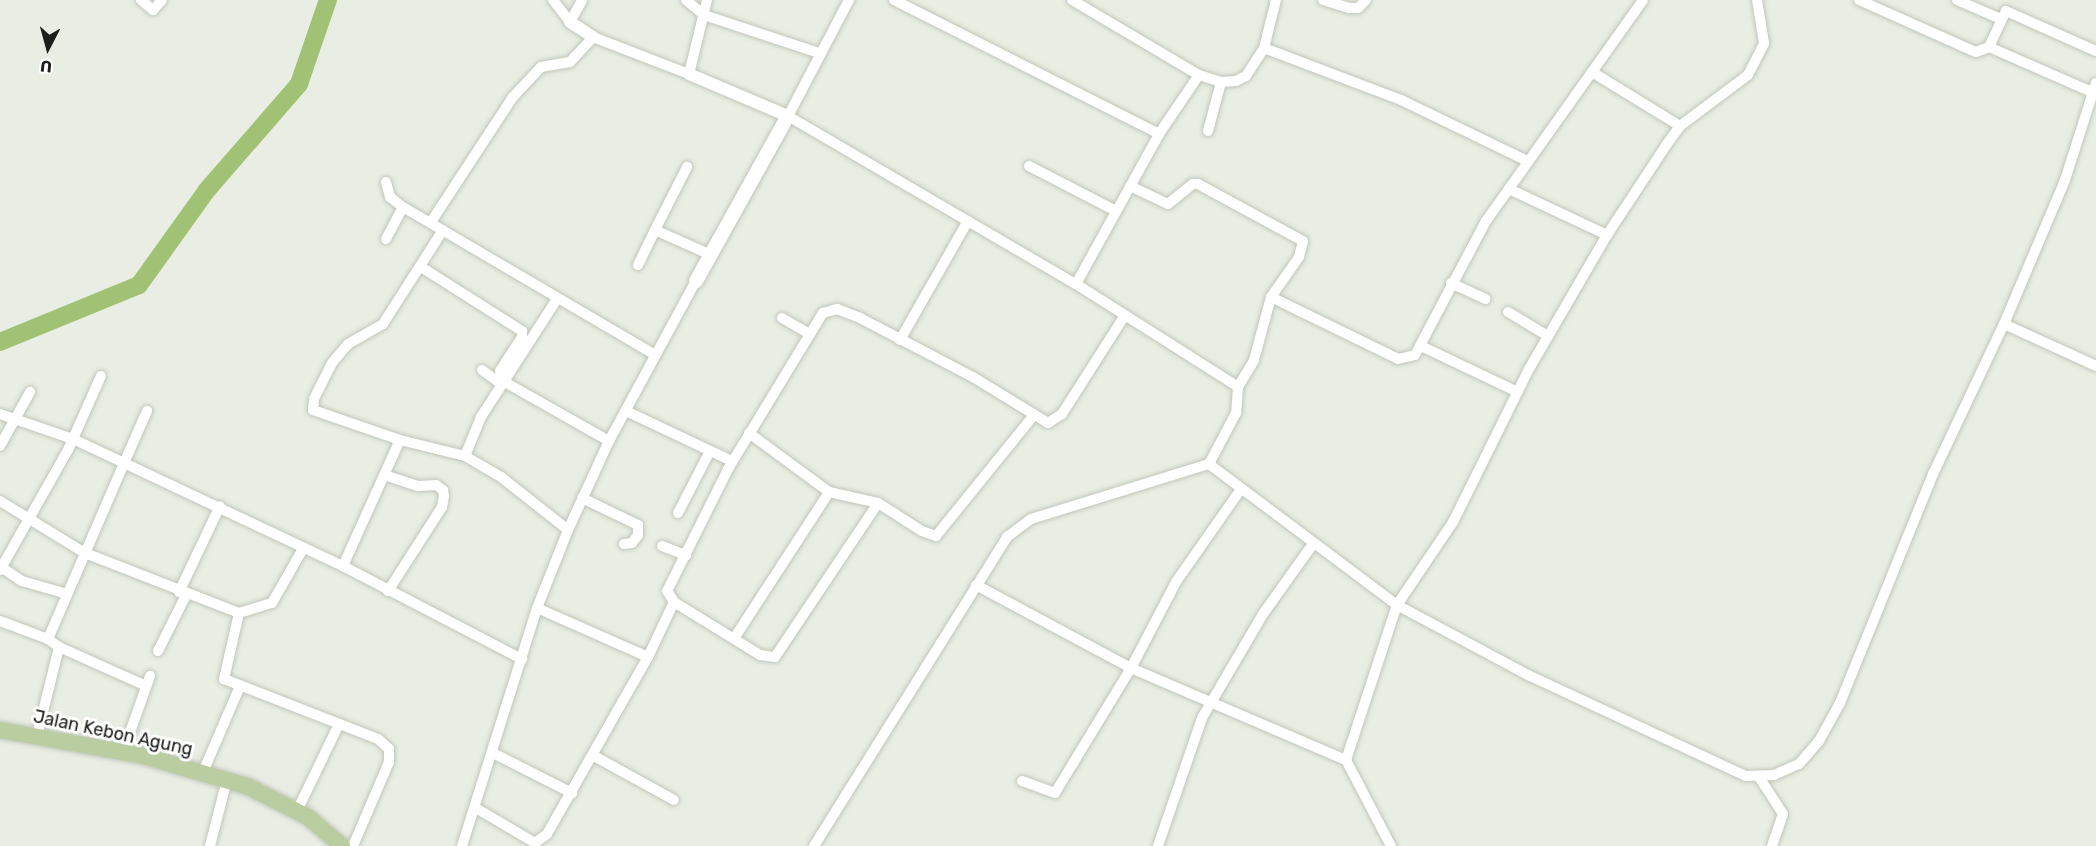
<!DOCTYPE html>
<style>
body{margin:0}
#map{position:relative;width:2096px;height:846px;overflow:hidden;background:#e9eee4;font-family:Rubik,sans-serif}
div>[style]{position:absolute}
.river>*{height:18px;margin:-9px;padding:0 9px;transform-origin:9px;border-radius:9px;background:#a1c275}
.roads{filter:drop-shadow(0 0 2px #c1c6bb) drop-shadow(0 0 2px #c1c6bb)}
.minor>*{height:10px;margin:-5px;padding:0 5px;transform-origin:5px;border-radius:5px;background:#fff}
.tertiary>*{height:12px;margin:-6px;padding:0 6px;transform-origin:6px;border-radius:6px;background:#fff}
.secondary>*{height:14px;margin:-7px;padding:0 7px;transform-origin:7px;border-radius:7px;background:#fff}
.primary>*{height:16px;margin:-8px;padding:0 8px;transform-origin:8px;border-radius:8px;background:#bacda1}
span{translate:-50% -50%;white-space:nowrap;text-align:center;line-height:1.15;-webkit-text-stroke:6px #fff;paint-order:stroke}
.street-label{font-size:18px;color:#1c1e1a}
.north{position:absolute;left:18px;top:18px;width:60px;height:60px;-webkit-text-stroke:4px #fff;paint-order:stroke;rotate:186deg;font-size:16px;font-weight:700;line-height:24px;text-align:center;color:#1c1e1a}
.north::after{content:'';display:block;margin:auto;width:21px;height:27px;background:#1c1e1a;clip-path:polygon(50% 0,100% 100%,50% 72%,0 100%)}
</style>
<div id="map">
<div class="river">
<i style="left:0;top:342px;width:150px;rotate:-22.3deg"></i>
<i style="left:139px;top:285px;width:117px;rotate:-54.4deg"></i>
<i style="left:207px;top:190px;width:140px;rotate:-49deg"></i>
<i style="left:299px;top:84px;width:89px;rotate:-71deg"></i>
</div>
<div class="roads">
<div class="minor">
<i style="left:141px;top:0;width:16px;rotate:40deg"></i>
<i style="left:153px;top:10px;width:13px;rotate:-48deg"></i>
<i style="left:553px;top:0;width:28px;rotate:52deg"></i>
<i style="left:570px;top:22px;width:25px;rotate:-61deg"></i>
<i style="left:686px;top:0;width:23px;rotate:40deg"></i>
<i style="left:704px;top:15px;width:121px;rotate:18.3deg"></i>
<i style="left:849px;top:0;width:131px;rotate:117.7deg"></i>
<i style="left:788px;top:116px;width:333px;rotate:30.3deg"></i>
<i style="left:1076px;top:284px;width:192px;rotate:32.4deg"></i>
<i style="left:1238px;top:387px;width:26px;rotate:94deg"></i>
<i style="left:1236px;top:413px;width:58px;rotate:117.9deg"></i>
<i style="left:1209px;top:464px;width:235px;rotate:36.9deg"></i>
<i style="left:1397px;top:605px;width:149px;rotate:28.1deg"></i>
<i style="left:1528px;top:675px;width:240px;rotate:24.9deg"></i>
<i style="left:1746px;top:776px;width:28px;rotate:-2deg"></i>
<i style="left:1774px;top:775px;width:27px;rotate:-24deg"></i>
<i style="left:1799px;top:764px;width:30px;rotate:-49deg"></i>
<i style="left:1819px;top:741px;width:43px;rotate:-61.1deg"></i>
<i style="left:1840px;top:703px;width:247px;rotate:-67.9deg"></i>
<i style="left:1933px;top:474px;width:166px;rotate:-64.7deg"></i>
<i style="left:2004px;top:324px;width:156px;rotate:-67deg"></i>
<i style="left:2065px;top:180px;width:102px;rotate:-72.3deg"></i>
<i style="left:894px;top:0;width:297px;rotate:26.8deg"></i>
<i style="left:1072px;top:0;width:147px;rotate:30.6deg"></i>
<i style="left:1199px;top:75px;width:23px;rotate:18deg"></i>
<i style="left:1221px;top:82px;width:15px;rotate:-4deg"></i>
<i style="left:1236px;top:81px;width:11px;rotate:-27deg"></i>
<i style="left:1246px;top:76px;width:33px;rotate:-57deg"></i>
<i style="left:1264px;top:48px;width:49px;rotate:-76deg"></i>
<i style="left:1323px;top:0;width:27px;rotate:17deg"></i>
<i style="left:1349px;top:8px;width:9px"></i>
<i style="left:1358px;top:8px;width:11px;rotate:-45deg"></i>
<i style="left:1859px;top:0;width:128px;rotate:24deg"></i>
<i style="left:1976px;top:52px;width:14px;rotate:-21deg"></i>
<i style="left:1989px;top:47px;width:112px;rotate:23.6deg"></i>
<i style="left:1957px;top:0;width:48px;rotate:23.4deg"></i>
<i style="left:1989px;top:47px;width:40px;rotate:-65deg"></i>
<i style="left:2006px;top:11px;width:98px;rotate:24deg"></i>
<i style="left:1264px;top:48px;width:147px;rotate:20.8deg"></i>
<i style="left:1401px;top:100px;width:140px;rotate:25.8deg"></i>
<i style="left:1592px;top:72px;width:103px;rotate:31.5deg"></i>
<i style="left:1208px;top:131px;width:51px;rotate:-75.1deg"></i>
<i style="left:1029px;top:166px;width:98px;rotate:27.3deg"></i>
<i style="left:386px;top:182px;width:16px;rotate:75deg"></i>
<i style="left:390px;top:197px;width:16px;rotate:38deg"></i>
<i style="left:403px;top:207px;width:292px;rotate:30.4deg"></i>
<i style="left:1130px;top:186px;width:42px;rotate:25.3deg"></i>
<i style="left:1168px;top:204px;width:32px;rotate:-39deg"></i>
<i style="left:1193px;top:184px;width:5px"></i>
<i style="left:1198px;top:184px;width:119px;rotate:28.5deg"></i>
<i style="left:1303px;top:241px;width:16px;rotate:104deg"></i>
<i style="left:1299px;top:257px;width:49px;rotate:125deg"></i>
<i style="left:1509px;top:189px;width:108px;rotate:25.1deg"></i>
<i style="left:431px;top:222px;width:148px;rotate:-56.8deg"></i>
<i style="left:512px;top:98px;width:42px;rotate:-46.9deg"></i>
<i style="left:541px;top:67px;width:29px;rotate:-10deg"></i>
<i style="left:570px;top:62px;width:34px;rotate:-47deg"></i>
<i style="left:593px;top:37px;width:103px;rotate:21.1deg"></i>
<i style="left:689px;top:74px;width:76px;rotate:-76.3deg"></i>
<i style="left:443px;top:230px;width:112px;rotate:122.6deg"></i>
<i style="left:383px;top:324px;width:40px;rotate:150.3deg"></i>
<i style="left:348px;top:344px;width:25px;rotate:130deg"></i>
<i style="left:332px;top:363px;width:40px;rotate:116.6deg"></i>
<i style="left:314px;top:399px;width:11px;rotate:95deg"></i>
<i style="left:313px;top:410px;width:92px;rotate:19deg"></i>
<i style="left:400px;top:440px;width:67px;rotate:13.8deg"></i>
<i style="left:465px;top:456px;width:42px;rotate:30.3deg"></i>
<i style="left:501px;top:477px;width:85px;rotate:38.3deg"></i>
<i style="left:655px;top:230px;width:71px;rotate:-63.1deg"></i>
<i style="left:386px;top:239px;width:36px;rotate:-62deg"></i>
<i style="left:638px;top:265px;width:39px;rotate:-64deg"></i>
<i style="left:655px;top:230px;width:61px;rotate:24.1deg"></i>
<i style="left:421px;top:267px;width:120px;rotate:32.4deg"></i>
<i style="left:522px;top:331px;width:6px;rotate:90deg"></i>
<i style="left:522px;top:337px;width:40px;rotate:122.9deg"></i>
<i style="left:500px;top:371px;width:10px;rotate:73deg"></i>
<i style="left:503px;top:381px;width:122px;rotate:29.5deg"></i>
<i style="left:1451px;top:283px;width:38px;rotate:25deg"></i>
<i style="left:1076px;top:284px;width:171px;rotate:-61deg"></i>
<i style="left:1159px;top:134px;width:71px;rotate:-55.9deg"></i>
<i style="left:1508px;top:312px;width:47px;rotate:31deg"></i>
<i style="left:782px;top:318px;width:30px;rotate:30deg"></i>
<i style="left:2004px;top:324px;width:101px;rotate:24.5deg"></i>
<i style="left:900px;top:340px;width:137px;rotate:-60.3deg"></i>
<i style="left:1421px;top:346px;width:107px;rotate:25.4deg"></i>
<i style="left:482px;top:370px;width:24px;rotate:36deg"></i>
<i style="left:1238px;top:387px;width:31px;rotate:-59deg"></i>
<i style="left:1254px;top:360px;width:65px;rotate:-74.9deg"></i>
<i style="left:1271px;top:297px;width:141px;rotate:26deg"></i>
<i style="left:1398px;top:359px;width:17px;rotate:-13deg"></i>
<i style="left:1415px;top:355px;width:152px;rotate:-62.1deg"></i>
<i style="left:1486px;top:221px;width:271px;rotate:-54.6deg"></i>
<i style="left:626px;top:411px;width:117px;rotate:25.3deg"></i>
<i style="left:0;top:414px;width:77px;rotate:18.9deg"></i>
<i style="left:73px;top:439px;width:56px;rotate:25.2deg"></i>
<i style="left:124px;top:463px;width:57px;rotate:-66.1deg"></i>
<i style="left:749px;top:433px;width:99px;rotate:36.4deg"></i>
<i style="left:829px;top:492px;width:50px;rotate:12.7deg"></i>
<i style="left:0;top:446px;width:62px;rotate:-60.9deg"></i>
<i style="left:465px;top:456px;width:42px;rotate:-67.7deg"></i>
<i style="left:481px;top:417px;width:140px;rotate:-57.2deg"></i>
<i style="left:384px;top:475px;width:36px;rotate:18deg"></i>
<i style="left:418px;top:486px;width:18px;rotate:-3deg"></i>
<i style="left:436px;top:485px;width:9px;rotate:36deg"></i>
<i style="left:443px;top:490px;width:6px;rotate:81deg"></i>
<i style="left:444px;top:496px;width:11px;rotate:100deg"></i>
<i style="left:442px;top:507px;width:100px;rotate:122.7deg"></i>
<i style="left:1241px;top:489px;width:113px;rotate:125deg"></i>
<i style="left:1176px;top:582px;width:97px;rotate:117.6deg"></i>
<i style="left:1131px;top:668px;width:234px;rotate:23.2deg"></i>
<i style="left:1346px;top:760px;width:97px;rotate:62.4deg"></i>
<i style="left:582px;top:498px;width:62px;rotate:25.7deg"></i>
<i style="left:638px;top:525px;width:10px;rotate:90deg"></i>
<i style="left:638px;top:535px;width:10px;rotate:127deg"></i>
<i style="left:632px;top:543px;width:8px;rotate:173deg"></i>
<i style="left:0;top:501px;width:100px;rotate:31.5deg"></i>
<i style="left:85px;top:553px;width:165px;rotate:21.3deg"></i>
<i style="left:239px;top:613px;width:34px;rotate:-17deg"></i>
<i style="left:272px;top:603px;width:64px;rotate:-60.3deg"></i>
<i style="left:678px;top:513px;width:70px;rotate:-62.7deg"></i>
<i style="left:662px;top:546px;width:26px;rotate:21deg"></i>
<i style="left:343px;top:566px;width:138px;rotate:-65.7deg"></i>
<i style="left:1px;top:567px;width:25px;rotate:34deg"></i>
<i style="left:22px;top:581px;width:47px;rotate:16.1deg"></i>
<i style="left:0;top:570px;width:138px;rotate:-60.5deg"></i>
<i style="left:68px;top:450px;width:81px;rotate:-66deg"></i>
<i style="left:976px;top:585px;width:176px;rotate:28.2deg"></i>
<i style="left:1131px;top:668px;width:146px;rotate:121.3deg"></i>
<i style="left:1055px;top:793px;width:35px;rotate:-160deg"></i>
<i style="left:179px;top:592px;width:95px;rotate:-64.5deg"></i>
<i style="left:674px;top:602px;width:101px;rotate:31.6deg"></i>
<i style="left:760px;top:655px;width:15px;rotate:8deg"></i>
<i style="left:775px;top:657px;width:185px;rotate:-56.2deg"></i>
<i style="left:878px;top:503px;width:52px;rotate:32.5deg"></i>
<i style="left:922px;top:531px;width:15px;rotate:20deg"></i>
<i style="left:936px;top:536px;width:156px;rotate:-51deg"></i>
<i style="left:537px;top:608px;width:121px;rotate:23.8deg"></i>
<i style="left:239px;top:613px;width:68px;rotate:102.8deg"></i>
<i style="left:224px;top:679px;width:165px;rotate:21.3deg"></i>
<i style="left:378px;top:739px;width:15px;rotate:42deg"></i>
<i style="left:389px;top:749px;width:13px;rotate:90deg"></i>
<i style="left:389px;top:762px;width:91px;rotate:113.2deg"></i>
<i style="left:0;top:621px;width:51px;rotate:20.6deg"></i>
<i style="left:735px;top:637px;width:173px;rotate:-57deg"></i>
<i style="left:59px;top:647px;width:95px;rotate:24.1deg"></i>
<i style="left:158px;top:651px;width:63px;rotate:-63.4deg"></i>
<i style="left:37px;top:736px;width:92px;rotate:-76.1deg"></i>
<i style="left:59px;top:647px;width:14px;rotate:-144deg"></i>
<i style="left:48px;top:639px;width:192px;rotate:-66.6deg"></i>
<i style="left:124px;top:463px;width:242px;rotate:25.2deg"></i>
<i style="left:343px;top:566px;width:202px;rotate:27.5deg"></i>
<i style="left:123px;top:752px;width:81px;rotate:-70.4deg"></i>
<i style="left:493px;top:753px;width:89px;rotate:26.9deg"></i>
<i style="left:594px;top:756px;width:91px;rotate:28.8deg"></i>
<i style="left:1346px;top:760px;width:163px;rotate:-71.8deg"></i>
<i style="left:1397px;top:605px;width:100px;rotate:-56deg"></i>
<i style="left:1453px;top:522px;width:171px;rotate:-63.6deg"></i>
<i style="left:1529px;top:369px;width:155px;rotate:-59.8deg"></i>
<i style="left:1607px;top:235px;width:109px;rotate:-56.6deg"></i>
<i style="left:1667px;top:144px;width:22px;rotate:-54deg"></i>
<i style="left:1680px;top:126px;width:85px;rotate:-36.9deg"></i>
<i style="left:1748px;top:75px;width:36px;rotate:-63deg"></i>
<i style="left:1764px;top:43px;width:44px;rotate:-99.2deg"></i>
<i style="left:203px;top:772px;width:94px;rotate:-66.7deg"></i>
<i style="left:1759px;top:777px;width:44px;rotate:57deg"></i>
<i style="left:1783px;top:814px;width:34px;rotate:109deg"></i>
<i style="left:474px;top:807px;width:71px;rotate:30.5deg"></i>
<i style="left:535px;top:843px;width:15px;rotate:-37deg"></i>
<i style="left:547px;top:834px;width:204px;rotate:-60.3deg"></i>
<i style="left:648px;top:657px;width:61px;rotate:-64.7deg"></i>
<i style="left:674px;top:602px;width:13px;rotate:-122deg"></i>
<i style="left:667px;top:591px;width:136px;rotate:-63.4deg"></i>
<i style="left:728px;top:469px;width:183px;rotate:-58.7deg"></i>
<i style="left:823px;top:313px;width:15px;rotate:-16deg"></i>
<i style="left:837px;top:309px;width:25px;rotate:21deg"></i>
<i style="left:860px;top:318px;width:127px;rotate:27.6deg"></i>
<i style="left:973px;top:377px;width:88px;rotate:31.5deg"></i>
<i style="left:1048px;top:423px;width:17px;rotate:-33deg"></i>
<i style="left:1062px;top:414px;width:117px;rotate:-57.5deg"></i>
<i style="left:297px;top:811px;width:97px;rotate:-64.2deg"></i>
<i style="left:210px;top:846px;width:68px;rotate:-75.6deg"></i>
<i style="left:462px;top:846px;width:250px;rotate:-72.5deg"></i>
<i style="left:537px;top:608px;width:84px;rotate:-68.3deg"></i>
<i style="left:568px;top:530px;width:98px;rotate:-65.3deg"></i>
<i style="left:609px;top:441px;width:182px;rotate:-61.5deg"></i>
<i style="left:814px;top:846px;width:364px;rotate:-58deg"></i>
<i style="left:1007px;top:537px;width:30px;rotate:-37deg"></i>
<i style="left:1031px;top:519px;width:186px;rotate:-17.2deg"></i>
<i style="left:1158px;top:846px;width:135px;rotate:-71deg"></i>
<i style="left:1202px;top:718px;width:121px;rotate:-59.6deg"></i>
<i style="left:1263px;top:614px;width:86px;rotate:-54.5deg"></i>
</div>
<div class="tertiary">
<i style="left:570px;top:22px;width:27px;rotate:33deg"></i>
<i style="left:689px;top:74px;width:108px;rotate:23deg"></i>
</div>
<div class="secondary">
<i style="left:696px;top:281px;width:189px;rotate:-60.9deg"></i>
</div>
<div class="primary">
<i style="left:0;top:730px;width:146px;rotate:10.2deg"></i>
<i style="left:144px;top:756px;width:109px;rotate:16.4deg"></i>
<i style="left:249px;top:787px;width:66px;rotate:27deg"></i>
<i style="left:308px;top:817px;width:45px;rotate:40.5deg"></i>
</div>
</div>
<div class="street-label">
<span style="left:113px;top:733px;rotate:12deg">Jalan Kebon Agung</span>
</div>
<div class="north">U</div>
</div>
